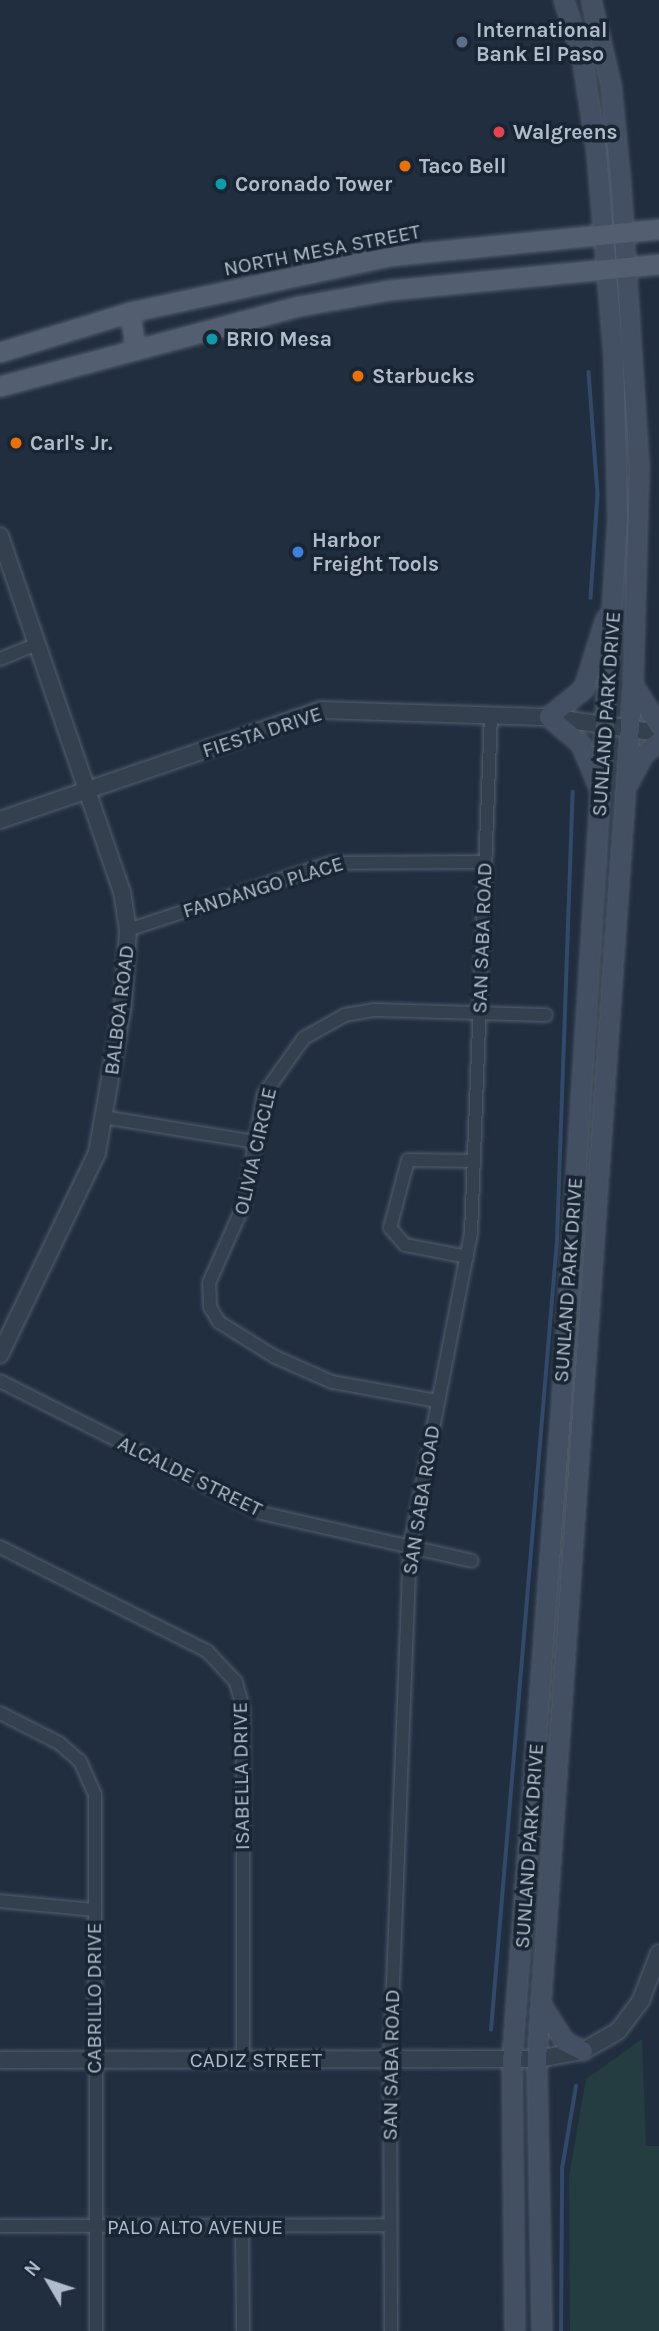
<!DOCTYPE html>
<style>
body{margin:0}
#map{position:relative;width:659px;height:2331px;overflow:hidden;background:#212e40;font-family:Karla,sans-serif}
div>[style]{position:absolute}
.green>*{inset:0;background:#233d41}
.stream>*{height:3.5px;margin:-1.75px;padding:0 1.75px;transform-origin:1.75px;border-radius:1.75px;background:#334969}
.roads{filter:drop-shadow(0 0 2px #535e6d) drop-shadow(0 0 2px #535e6d)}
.minor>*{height:12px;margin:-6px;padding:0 6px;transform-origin:6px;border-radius:6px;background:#35404f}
.tertiary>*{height:16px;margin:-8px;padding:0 8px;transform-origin:8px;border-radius:8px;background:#35404f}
.secondary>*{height:18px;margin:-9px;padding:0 9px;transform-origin:9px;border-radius:9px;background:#434f63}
.primary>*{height:19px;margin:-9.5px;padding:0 9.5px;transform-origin:9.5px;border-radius:9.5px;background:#535f70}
.dots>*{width:19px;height:19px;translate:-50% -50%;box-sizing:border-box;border:4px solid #1a2534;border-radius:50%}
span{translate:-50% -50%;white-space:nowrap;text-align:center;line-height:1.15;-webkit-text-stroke:7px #1a2534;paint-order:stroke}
.poi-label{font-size:21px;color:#b1bbcb;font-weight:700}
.left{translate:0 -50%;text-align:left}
.street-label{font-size:21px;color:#b1bbcb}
.north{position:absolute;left:14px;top:2247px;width:70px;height:70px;-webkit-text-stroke:5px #1a2534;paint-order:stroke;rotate:309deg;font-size:19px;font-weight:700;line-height:28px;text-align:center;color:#b1bbcb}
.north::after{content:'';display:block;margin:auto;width:24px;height:32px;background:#b1bbcb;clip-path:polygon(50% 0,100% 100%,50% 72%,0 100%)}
</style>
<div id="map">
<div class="green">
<i style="clip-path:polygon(642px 2039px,646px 2146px,659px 2146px,659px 2331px,570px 2331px,569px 2176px,586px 2079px)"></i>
</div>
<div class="stream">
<i style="left:589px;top:372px;width:123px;rotate:85.8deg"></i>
<i style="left:598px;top:495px;width:103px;rotate:93.9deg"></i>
<i style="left:491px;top:2030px;width:793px;rotate:-85.22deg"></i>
<i style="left:557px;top:1240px;width:448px;rotate:-88deg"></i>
<i style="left:561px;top:2331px;width:162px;rotate:-89.6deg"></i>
<i style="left:562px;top:2169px;width:84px;rotate:-80.4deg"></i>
</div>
<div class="roads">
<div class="minor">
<i style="left:0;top:659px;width:40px;rotate:-22deg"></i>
<i style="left:128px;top:930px;width:213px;rotate:-18.3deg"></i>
<i style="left:330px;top:863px;width:155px;rotate:-0.4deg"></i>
<i style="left:103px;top:1117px;width:154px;rotate:9.3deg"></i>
<i style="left:467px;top:1257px;width:63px;rotate:-169deg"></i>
<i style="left:405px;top:1245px;width:23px;rotate:-131deg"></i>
<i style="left:390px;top:1228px;width:70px;rotate:-75.2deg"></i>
<i style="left:408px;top:1160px;width:66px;rotate:0.9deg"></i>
<i style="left:0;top:1381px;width:292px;rotate:26.8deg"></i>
<i style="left:261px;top:1513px;width:216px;rotate:12.8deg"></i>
<i style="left:437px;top:1401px;width:107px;rotate:-169.7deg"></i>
<i style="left:332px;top:1382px;width:62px;rotate:-156.3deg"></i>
<i style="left:275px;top:1357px;width:66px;rotate:-148deg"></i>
<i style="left:219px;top:1322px;width:17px;rotate:-121deg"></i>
<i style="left:210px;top:1307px;width:24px;rotate:-92deg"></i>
<i style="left:209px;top:1283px;width:86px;rotate:-66.1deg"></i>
<i style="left:244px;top:1204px;width:112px;rotate:-79.7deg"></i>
<i style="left:264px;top:1094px;width:69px;rotate:-54.5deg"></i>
<i style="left:304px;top:1038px;width:47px;rotate:-29.3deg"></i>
<i style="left:345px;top:1015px;width:28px;rotate:-10deg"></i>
<i style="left:373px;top:1010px;width:173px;rotate:1.7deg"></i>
<i style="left:0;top:1547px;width:232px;rotate:26.7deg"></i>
<i style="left:207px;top:1651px;width:42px;rotate:46.9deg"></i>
<i style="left:236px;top:1682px;width:28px;rotate:75deg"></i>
<i style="left:243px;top:1709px;width:351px;rotate:90deg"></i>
<i style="left:0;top:1713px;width:66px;rotate:27deg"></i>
<i style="left:59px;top:1743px;width:28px;rotate:41deg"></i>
<i style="left:80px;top:1761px;width:37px;rotate:66deg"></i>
<i style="left:95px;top:1795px;width:536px;rotate:89.89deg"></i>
<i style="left:0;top:1901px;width:94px;rotate:5.5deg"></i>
<i style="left:0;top:2226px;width:389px;rotate:-0.1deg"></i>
<i style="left:242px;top:2227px;width:104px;rotate:89.4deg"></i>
<i style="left:391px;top:2331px;width:271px;rotate:-90.2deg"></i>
<i style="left:390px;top:2060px;width:513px;rotate:-87.77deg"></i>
<i style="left:410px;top:1547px;width:320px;rotate:-79deg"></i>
<i style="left:471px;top:1233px;width:518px;rotate:-87.79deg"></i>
</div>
<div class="tertiary">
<i style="left:0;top:536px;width:376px;rotate:71.1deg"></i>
<i style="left:122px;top:892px;width:38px;rotate:81deg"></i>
<i style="left:128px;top:930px;width:75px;rotate:93.8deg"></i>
<i style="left:123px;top:1005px;width:150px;rotate:100deg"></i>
<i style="left:97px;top:1153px;width:224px;rotate:115.7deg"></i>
<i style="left:0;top:820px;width:339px;rotate:-18.9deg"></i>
<i style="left:321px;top:710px;width:228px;rotate:1.8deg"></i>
<i style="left:549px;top:717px;width:111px;rotate:8.3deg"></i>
<i style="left:0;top:2060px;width:537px;rotate:-0.11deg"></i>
<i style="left:537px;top:2059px;width:47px;rotate:-9.9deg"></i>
<i style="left:583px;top:2051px;width:40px;rotate:-29.7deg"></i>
<i style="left:618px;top:2031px;width:39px;rotate:-53deg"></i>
<i style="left:641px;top:2000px;width:50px;rotate:-69deg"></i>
</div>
<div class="secondary">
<i style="left:633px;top:685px;width:49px;rotate:57.6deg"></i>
<i style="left:628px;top:784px;width:34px;rotate:-62deg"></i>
<i style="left:644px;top:754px;width:19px;rotate:-39deg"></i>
<i style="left:599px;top:787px;width:47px;rotate:-112.7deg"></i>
<i style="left:581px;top:744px;width:42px;rotate:-139.8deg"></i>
<i style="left:549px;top:717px;width:45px;rotate:-38.7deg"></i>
<i style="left:584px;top:689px;width:73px;rotate:-72.6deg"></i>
<i style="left:542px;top:2006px;width:43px;rotate:57.4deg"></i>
<i style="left:565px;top:2042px;width:20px;rotate:27deg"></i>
<i style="left:515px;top:2331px;width:269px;rotate:-90.6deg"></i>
<i style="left:512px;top:2062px;width:649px;rotate:-85.67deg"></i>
<i style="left:561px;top:1415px;width:898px;rotate:-86.36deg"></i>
<i style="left:618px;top:519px;width:163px;rotate:-91.4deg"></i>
<i style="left:614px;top:356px;width:205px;rotate:-94.8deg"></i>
<i style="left:597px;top:152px;width:97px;rotate:-98.9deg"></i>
<i style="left:582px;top:56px;width:59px;rotate:-107.8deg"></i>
<i style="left:542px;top:2331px;width:272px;rotate:-91.1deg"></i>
<i style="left:537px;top:2059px;width:1378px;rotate:-86.01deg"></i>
<i style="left:633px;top:684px;width:218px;rotate:-88.4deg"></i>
<i style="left:639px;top:466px;width:291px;rotate:-93.7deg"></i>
<i style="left:620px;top:176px;width:91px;rotate:-95.6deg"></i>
<i style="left:611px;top:85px;width:87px;rotate:-103.2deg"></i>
</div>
<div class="primary">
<i style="left:130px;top:312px;width:34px;rotate:82deg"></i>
<i style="left:0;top:352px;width:136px;rotate:-17.1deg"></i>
<i style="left:130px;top:312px;width:264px;rotate:-12.2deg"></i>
<i style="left:388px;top:256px;width:272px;rotate:-5.7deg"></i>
<i style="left:0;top:386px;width:310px;rotate:-15deg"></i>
<i style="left:299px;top:306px;width:91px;rotate:-10.1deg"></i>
<i style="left:389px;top:290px;width:271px;rotate:-5.5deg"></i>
</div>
</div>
<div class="dots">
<i style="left:462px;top:42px;background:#5c6f8a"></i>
<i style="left:499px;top:132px;background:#e0444e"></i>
<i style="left:405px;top:166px;background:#e8710a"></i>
<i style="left:221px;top:184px;background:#0f9aa8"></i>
<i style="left:212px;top:339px;background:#0f9aa8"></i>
<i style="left:358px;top:376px;background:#e8710a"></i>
<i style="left:16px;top:443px;background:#e8710a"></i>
<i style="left:298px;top:552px;background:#3f7fe0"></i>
</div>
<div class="poi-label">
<span class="left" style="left:476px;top:42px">International<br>Bank El Paso</span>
<span class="left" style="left:513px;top:132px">Walgreens</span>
<span class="left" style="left:419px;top:166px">Taco Bell</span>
<span class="left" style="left:235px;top:184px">Coronado Tower</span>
<span class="left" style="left:226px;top:339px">BRIO Mesa</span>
<span class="left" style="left:372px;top:376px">Starbucks</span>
<span class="left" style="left:30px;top:443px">Carl's Jr.</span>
<span class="left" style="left:312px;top:552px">Harbor<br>Freight Tools</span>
</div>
<div class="street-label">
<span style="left:322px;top:250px;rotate:-11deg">NORTH MESA STREET</span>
<span style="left:606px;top:714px;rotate:-86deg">SUNLAND PARK DRIVE</span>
<span style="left:262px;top:732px;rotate:-18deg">FIESTA DRIVE</span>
<span style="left:263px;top:887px;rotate:-17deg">FANDANGO PLACE</span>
<span style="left:482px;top:938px;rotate:-88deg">SAN SABA ROAD</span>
<span style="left:119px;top:1010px;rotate:-83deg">BALBOA ROAD</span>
<span style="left:255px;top:1151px;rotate:-77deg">OLIVIA CIRCLE</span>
<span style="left:568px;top:1280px;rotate:-86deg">SUNLAND PARK DRIVE</span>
<span style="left:190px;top:1476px;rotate:26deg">ALCALDE STREET</span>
<span style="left:421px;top:1500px;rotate:-81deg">SAN SABA ROAD</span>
<span style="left:241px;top:1776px;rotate:-91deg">ISABELLA DRIVE</span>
<span style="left:529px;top:1846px;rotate:-86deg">SUNLAND PARK DRIVE</span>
<span style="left:94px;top:1998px;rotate:-90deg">CABRILLO DRIVE</span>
<span style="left:256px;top:2060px">CADIZ STREET</span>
<span style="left:391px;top:2065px;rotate:-89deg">SAN SABA ROAD</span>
<span style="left:195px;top:2227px">PALO ALTO AVENUE</span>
</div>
<div class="north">N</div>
</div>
